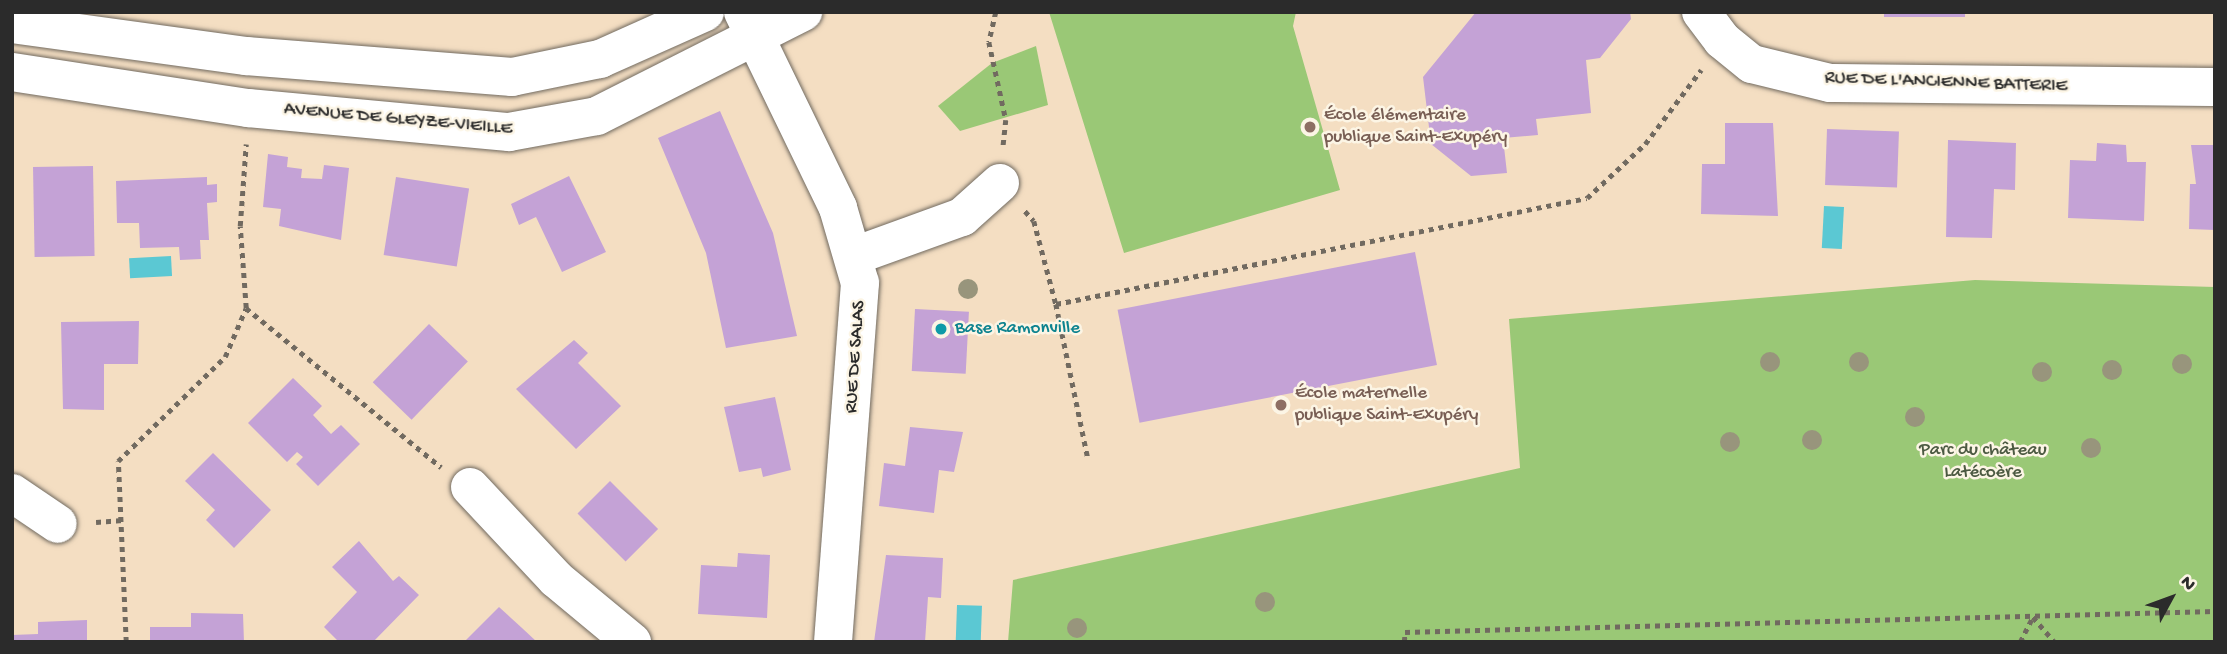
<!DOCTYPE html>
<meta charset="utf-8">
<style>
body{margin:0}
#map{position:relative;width:2227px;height:654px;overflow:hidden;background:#f4dec2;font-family:"Gochi Hand",sans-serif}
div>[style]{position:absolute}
.green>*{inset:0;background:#9ac876}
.water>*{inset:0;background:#5bc8d3;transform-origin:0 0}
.building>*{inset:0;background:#c4a2d6;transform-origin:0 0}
.path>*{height:4.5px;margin-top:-2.25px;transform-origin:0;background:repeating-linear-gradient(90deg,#716a60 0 5px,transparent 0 10px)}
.roads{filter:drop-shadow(0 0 2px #716a60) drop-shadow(0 0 2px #716a60)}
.minor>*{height:38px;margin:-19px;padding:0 19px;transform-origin:19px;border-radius:19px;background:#fff}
.trees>*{width:20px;height:20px;margin:-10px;border-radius:50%;background:#98957c}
.dots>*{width:19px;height:19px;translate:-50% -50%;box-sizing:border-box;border:4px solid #fcf5e5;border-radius:50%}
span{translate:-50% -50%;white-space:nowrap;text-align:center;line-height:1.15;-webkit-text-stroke:5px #fcf5e5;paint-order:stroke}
.street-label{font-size:19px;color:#2b2b2b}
.education-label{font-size:19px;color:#785e54}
.left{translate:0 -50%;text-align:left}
.culture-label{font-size:19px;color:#0d838f}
.park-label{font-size:19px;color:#4c5a42}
.frame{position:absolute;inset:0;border:14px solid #2b2b2b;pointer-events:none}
.north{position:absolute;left:2136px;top:563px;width:70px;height:70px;-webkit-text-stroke:5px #fcf5e5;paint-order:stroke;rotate:49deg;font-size:19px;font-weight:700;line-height:28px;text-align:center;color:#2b2b2b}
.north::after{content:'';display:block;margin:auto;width:24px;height:32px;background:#2b2b2b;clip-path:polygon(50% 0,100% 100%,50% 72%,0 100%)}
</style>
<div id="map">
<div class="green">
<i style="clip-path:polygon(1049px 12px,1296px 12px,1293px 26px,1340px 190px,1124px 253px)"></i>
<i style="clip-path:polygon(1036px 46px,1048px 105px,960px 131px,938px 106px,992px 63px)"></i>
<i style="clip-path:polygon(1975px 280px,2215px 287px,2215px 642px,1008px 642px,1013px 580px,1520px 468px,1509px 319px)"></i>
</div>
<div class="water">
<i style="left:1824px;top:206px;width:20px;height:42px;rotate:3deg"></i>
<i style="left:171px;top:256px;width:20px;height:42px;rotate:87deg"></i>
<i style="left:957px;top:605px;width:25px;height:37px;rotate:2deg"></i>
</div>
<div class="building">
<i style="clip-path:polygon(1476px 12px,1630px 12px,1631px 19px,1600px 58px,1586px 60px,1591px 113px,1536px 119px,1538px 135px,1503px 138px,1507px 173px,1471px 176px,1431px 144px,1423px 77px)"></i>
<i style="left:1884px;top:12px;width:81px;height:5px"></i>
<i style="clip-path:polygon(720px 111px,773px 233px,797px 336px,726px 348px,706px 253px,658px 138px)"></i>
<i style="clip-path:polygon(1725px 123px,1773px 123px,1778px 216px,1701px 214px,1702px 164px,1725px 164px)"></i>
<i style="left:1827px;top:129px;width:72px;height:56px;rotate:2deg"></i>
<i style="clip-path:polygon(1948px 140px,2016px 143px,2015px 190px,1994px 189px,1992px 238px,1946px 237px)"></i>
<i style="clip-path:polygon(2097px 143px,2126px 145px,2127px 162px,2146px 162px,2144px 221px,2068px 218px,2070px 160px,2096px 161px)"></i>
<i style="clip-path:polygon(2191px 145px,2215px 145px,2215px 230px,2189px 229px,2190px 184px,2196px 184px)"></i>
<i style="clip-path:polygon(268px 154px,288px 157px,287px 167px,302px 169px,301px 178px,322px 179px,324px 165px,349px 168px,341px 240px,279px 226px,281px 209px,263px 207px)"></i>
<i style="left:93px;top:166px;width:90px;height:60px;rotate:89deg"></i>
<i style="clip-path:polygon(569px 176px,606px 252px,562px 272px,536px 217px,519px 225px,511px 204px)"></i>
<i style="clip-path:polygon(207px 177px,207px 185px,217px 184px,217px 202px,207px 203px,209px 240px,200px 240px,201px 259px,180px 260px,179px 247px,140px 248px,139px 223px,117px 223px,116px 181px)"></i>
<i style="left:396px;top:177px;width:74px;height:79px;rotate:9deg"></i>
<i style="left:1415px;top:252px;width:115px;height:303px;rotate:79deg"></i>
<i style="left:915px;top:309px;width:54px;height:62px;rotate:3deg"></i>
<i style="clip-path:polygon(139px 321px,138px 364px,104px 364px,104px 410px,63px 409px,61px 322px)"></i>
<i style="left:429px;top:324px;width:54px;height:81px;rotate:44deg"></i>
<i style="clip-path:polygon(574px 340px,588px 353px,578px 363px,621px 406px,576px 449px,516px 389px)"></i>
<i style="clip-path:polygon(293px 378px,322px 406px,313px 415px,331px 434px,341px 425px,360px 444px,318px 486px,296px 464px,303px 457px,297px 452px,287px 462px,248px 423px)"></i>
<i style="clip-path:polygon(775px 397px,791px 470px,763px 477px,761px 468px,739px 472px,724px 407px)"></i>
<i style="clip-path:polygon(910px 427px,963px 432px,954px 472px,939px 470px,934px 513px,879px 506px,884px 463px,905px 466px)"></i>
<i style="clip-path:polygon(213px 453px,271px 510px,234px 548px,206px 520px,215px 510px,185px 481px)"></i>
<i style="left:610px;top:481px;width:68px;height:46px;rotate:45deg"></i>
<i style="clip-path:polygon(359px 541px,393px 581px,399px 576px,419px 595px,373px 642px,339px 642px,324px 627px,357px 592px,332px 567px)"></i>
<i style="clip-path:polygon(738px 553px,770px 555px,767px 618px,698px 614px,701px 565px,737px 567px)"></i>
<i style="clip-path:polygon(886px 555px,943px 558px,941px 598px,928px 597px,925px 642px,874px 642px)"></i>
<i style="clip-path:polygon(499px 607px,522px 628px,537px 642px,464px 642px)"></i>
<i style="clip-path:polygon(191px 613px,243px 614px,244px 642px,150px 642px,150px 627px,191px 627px)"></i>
<i style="clip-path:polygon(87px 620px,87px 642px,12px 642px,12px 635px,38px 634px,38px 622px)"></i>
</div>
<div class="path">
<i style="left:996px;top:12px;width:31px;rotate:103deg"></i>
<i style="left:989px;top:42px;width:80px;rotate:77.7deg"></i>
<i style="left:1006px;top:120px;width:28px;rotate:96deg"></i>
<i style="left:1025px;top:211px;width:13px;rotate:48deg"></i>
<i style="left:1034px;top:221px;width:86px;rotate:75.2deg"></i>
<i style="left:1056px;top:304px;width:541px;rotate:-11.29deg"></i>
<i style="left:1587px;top:198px;width:79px;rotate:-43deg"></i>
<i style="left:1645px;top:144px;width:93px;rotate:-52.9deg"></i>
<i style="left:1056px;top:304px;width:157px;rotate:78.3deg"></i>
<i style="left:246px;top:308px;width:82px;rotate:-94.2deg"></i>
<i style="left:240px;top:226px;width:82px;rotate:-85.8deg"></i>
<i style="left:96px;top:522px;width:27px;rotate:-4deg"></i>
<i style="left:126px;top:642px;width:181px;rotate:-92.5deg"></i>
<i style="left:118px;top:461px;width:149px;rotate:-44.2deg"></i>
<i style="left:225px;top:357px;width:53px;rotate:-66.8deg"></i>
<i style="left:246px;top:308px;width:252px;rotate:39.2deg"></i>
<i style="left:1404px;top:642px;width:10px;rotate:-84deg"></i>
<i style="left:1405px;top:632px;width:810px;rotate:-1.49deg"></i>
<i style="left:2020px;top:642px;width:28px;rotate:-63deg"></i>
<i style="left:2033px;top:617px;width:33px;rotate:49deg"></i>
</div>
<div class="roads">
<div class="minor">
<i style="left:743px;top:12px;width:218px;rotate:64.1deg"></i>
<i style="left:838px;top:208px;width:78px;rotate:73.7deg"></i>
<i style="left:860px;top:283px;width:360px;rotate:94.3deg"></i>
<i style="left:1701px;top:12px;width:35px;rotate:53deg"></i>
<i style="left:1722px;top:40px;width:38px;rotate:39deg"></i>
<i style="left:1752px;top:64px;width:80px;rotate:13.7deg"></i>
<i style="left:1830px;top:83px;width:385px;rotate:0.6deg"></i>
<i style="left:12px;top:24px;width:236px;rotate:7.8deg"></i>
<i style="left:246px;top:56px;width:267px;rotate:4.5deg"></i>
<i style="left:512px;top:77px;width:90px;rotate:-11.6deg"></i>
<i style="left:600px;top:59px;width:115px;rotate:-24.1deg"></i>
<i style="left:12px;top:72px;width:239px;rotate:8.7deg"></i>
<i style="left:248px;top:108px;width:262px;rotate:5.3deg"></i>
<i style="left:509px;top:132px;width:89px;rotate:-10.3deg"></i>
<i style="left:597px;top:116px;width:231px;rotate:-26.8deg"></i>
<i style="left:854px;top:256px;width:115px;rotate:-19.9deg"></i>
<i style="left:962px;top:217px;width:51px;rotate:-41.8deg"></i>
<i style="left:470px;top:487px;width:126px;rotate:46.9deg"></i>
<i style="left:556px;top:579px;width:99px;rotate:39.7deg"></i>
<i style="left:12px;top:493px;width:55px;rotate:34deg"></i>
</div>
</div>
<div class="trees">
<i style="left:968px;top:289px"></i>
<i style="left:1770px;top:362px"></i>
<i style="left:1859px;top:362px"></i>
<i style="left:2182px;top:364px"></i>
<i style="left:2112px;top:370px"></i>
<i style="left:2042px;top:372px"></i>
<i style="left:1915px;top:417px"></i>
<i style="left:1812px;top:440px"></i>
<i style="left:1730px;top:442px"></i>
<i style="left:2091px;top:448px"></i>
<i style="left:1265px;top:602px"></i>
<i style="left:1077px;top:628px"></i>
</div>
<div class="dots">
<i style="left:1310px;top:127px;background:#8d6e63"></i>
<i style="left:941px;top:329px;background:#0f9aa8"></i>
<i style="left:1281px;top:405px;background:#8d6e63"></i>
</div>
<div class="street-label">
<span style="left:1946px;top:83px;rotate:2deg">RUE DE L'ANCIENNE BATTERIE</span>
<span style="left:398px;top:120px;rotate:5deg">AVENUE DE GLEYZE-VIEILLE</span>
<span style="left:856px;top:357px;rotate:-86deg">RUE DE SALAS</span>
</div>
<div class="education-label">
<span class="left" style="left:1324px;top:127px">École élémentaire<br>publique Saint-Exupéry</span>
<span class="left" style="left:1295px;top:405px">École maternelle<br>publique Saint-Exupéry</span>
</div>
<div class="culture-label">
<span class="left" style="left:955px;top:329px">Base Ramonville</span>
</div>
<div class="park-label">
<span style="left:1983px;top:462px">Parc du château<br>Latécoère</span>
</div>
<div class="frame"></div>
<div class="north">N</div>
</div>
